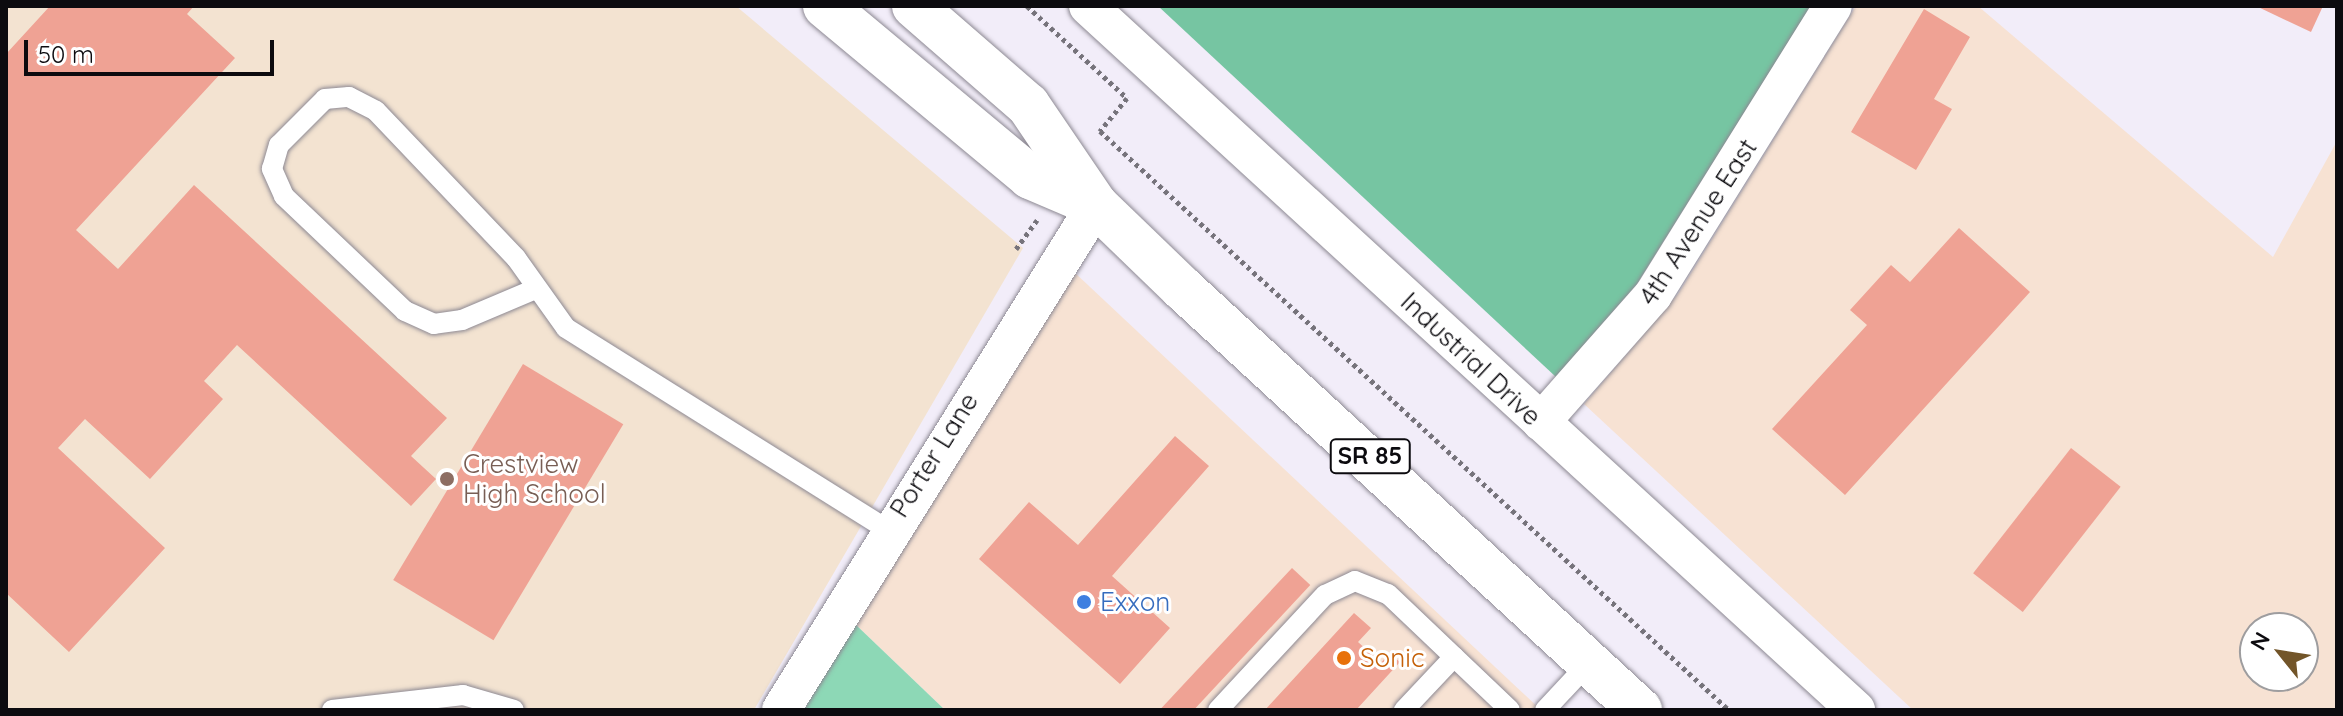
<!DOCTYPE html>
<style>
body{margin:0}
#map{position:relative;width:2343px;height:716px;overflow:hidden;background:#f2edf9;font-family:Quicksand,sans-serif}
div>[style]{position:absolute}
.commercial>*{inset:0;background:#f7e2d3}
.education>*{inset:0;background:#f3e3d1}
.green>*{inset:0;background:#8dd8b6}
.forest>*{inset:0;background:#76c5a2}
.building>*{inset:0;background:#efa294;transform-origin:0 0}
.path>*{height:5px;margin-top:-2.5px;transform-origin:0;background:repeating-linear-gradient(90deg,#76737b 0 4px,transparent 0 8px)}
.roads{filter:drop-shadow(0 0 2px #8d8993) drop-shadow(0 0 2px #8d8993)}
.service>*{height:20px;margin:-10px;padding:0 10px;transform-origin:10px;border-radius:10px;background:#fff}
.minor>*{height:38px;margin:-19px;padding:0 19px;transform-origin:19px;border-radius:19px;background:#fff}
.primary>*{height:44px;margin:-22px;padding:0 22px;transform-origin:22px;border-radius:22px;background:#fff}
.dots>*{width:22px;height:22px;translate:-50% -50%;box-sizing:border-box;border:4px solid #fff;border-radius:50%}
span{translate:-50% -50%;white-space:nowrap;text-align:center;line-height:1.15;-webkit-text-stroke:6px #fff;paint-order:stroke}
.shield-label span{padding:2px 6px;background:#fff;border:2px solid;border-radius:6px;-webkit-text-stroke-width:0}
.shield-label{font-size:24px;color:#0c0b0f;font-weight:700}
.street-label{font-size:26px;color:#0c0b0f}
.education-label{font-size:26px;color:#785e54}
.left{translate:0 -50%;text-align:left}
.shop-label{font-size:26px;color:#366cbe}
.food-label{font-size:26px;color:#c56008}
.frame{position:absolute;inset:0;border:8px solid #0c0b0f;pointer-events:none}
.north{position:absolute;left:2239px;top:612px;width:80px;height:80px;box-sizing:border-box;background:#fff;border:2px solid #9e9d9f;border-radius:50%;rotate:300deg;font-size:22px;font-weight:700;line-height:32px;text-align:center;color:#0c0b0f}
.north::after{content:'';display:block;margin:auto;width:28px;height:36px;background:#725529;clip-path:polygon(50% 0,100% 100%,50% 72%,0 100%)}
.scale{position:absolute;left:24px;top:40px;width:250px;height:36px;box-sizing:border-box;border:4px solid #0c0b0f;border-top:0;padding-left:10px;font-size:24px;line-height:28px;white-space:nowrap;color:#0c0b0f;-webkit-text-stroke:6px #fff;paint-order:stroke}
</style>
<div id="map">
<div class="commercial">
<i style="clip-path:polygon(evenodd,1856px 6px,1978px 6px,2273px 257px,2337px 141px,2337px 710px,1913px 710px,1584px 404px,1678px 294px,1856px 6px,2255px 628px,2303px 628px,2303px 676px,2255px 676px,2255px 628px)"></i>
<i style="clip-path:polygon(1073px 271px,1541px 710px,945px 710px,854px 623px)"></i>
</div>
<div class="education">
<i style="clip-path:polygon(6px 6px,736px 6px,1023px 248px,754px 710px,6px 710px)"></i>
</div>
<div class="green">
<i style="clip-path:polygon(854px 623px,945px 710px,804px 710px)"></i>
</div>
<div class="forest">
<i style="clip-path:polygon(1158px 6px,1811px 6px,1637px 284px,1556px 377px)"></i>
</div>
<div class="building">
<i style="clip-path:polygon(50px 6px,194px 6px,187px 14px,235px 58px,76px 230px,118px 269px,194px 185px,447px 418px,411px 456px,436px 479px,411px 506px,237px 345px,204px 381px,223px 399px,150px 479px,85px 419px,58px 448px,165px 548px,69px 652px,6px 593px,6px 54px)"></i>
<i style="clip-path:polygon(2256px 6px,2323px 6px,2311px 32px)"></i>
<i style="clip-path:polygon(1924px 9px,1970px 37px,1934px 99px,1952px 109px,1916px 170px,1851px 132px)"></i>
<i style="clip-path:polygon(1959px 228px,2030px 292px,1845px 495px,1772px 429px,1867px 325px,1850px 310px,1891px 265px,1910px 282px)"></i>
<i style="left:523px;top:364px;width:117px;height:252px;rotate:31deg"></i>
<i style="clip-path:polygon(1175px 436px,1209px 466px,1112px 576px,1170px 628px,1120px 684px,979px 559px,1029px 502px,1078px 545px)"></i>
<i style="left:2071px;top:448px;width:63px;height:159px;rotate:38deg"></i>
<i style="left:1292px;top:568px;width:25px;height:193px;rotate:43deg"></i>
<i style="clip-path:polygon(1354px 613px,1371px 628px,1358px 642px,1381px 663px,1389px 653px,1400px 662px,1356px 710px,1265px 710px)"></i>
</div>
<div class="path">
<i style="left:1027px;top:6px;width:136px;rotate:42.6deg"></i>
<i style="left:1127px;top:98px;width:43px;rotate:129.3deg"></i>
<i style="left:1100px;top:131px;width:855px;rotate:42.63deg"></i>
<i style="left:1016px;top:249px;width:36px;rotate:-54deg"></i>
</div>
<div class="roads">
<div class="service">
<i style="left:533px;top:290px;width:77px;rotate:157.1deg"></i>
<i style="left:462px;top:320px;width:28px;rotate:172deg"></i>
<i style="left:434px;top:324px;width:32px;rotate:-156deg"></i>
<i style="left:405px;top:311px;width:167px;rotate:-136.5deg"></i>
<i style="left:284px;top:196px;width:30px;rotate:-114deg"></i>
<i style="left:272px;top:169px;width:25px;rotate:-74deg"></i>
<i style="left:279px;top:145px;width:65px;rotate:-45deg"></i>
<i style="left:325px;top:99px;width:24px;rotate:-5deg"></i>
<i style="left:349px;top:97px;width:30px;rotate:27deg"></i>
<i style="left:376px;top:111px;width:203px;rotate:46.4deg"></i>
<i style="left:516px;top:258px;width:86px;rotate:54.5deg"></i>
<i style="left:566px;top:328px;width:380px;rotate:32.1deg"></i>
<i style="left:332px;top:710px;width:132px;rotate:-6.5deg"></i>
<i style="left:463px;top:695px;width:53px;rotate:16.4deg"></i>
<i style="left:1218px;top:710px;width:157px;rotate:-47.1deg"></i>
<i style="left:1325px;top:595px;width:33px;rotate:-25deg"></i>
<i style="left:1355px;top:581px;width:35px;rotate:22deg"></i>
<i style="left:1388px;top:594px;width:168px;rotate:43.6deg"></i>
<i style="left:1404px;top:710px;width:73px;rotate:-46.7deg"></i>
<i style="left:1545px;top:710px;width:64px;rotate:-46.9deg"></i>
</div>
<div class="minor">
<i style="left:1088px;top:6px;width:1042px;rotate:42.51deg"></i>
<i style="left:1541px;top:422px;width:169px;rotate:-48.6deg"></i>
<i style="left:1653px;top:295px;width:340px;rotate:-58.1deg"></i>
<i style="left:781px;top:710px;width:595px;rotate:-58.05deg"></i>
</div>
<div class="primary">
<i style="left:825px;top:6px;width:267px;rotate:39.8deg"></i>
<i style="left:1030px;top:177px;width:72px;rotate:23deg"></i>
<i style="left:914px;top:6px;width:151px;rotate:41deg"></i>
<i style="left:1028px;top:105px;width:121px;rotate:55.8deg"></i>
<i style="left:1096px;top:205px;width:120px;rotate:44deg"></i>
<i style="left:1182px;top:288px;width:623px;rotate:42.66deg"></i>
</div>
</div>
<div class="dots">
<i style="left:447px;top:479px;background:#8d6e63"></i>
<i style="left:1084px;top:602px;background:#3f7fe0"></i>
<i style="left:1344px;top:658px;background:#e8710a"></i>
</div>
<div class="shield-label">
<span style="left:1370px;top:456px">SR 85</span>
</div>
<div class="street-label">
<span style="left:1698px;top:222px;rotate:-57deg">4th Avenue East</span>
<span style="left:1471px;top:359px;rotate:43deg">Industrial Drive</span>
<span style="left:934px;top:455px;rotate:-58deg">Porter Lane</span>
</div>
<div class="education-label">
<span class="left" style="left:463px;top:479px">Crestview<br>High School</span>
</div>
<div class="shop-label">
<span class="left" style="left:1100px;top:602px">Exxon</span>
</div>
<div class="food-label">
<span class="left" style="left:1360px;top:658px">Sonic</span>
</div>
<div class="frame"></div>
<div class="north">N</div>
<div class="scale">50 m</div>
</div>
